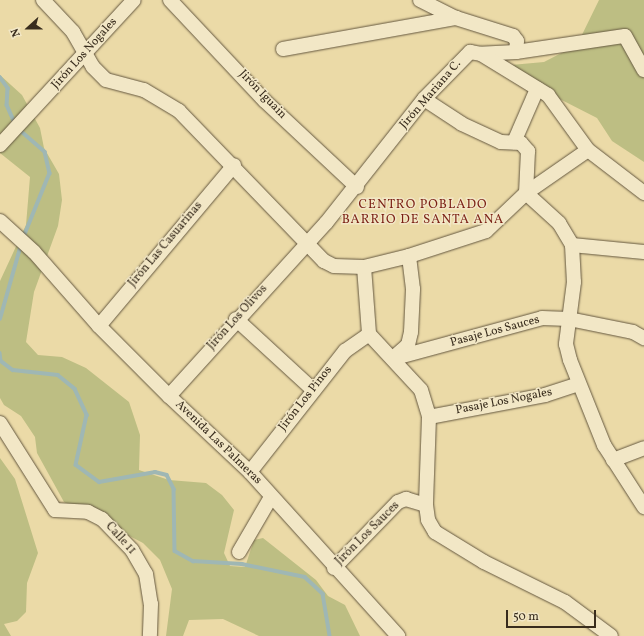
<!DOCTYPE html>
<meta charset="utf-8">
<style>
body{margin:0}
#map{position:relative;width:644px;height:636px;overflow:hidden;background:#ebdaa7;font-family:Vollkorn,serif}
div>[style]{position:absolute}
.green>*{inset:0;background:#bdbe83}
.stream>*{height:3.5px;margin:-1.75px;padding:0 1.75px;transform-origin:1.75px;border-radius:1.75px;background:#9fb7b4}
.roads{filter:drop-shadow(0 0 1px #655840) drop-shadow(0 0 1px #655840)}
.minor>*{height:14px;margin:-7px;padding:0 7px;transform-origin:7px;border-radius:7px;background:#f2e7c6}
span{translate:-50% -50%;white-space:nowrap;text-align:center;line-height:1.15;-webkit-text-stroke:3px #f2e7c6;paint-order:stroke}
.street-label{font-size:12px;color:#382c1d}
.neighbourhood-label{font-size:13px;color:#7a1f14;letter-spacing:1px}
.north{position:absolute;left:8px;top:8px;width:40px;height:40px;-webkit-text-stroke:3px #f2e7c6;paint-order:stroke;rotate:249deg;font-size:11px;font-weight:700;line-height:16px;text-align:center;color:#382c1d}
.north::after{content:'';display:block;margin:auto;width:14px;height:18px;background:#382c1d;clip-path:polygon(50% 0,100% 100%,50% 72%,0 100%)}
.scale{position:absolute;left:506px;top:610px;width:90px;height:18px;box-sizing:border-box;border:2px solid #382c1d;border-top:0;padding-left:5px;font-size:12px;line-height:14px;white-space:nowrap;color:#382c1d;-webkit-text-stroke:3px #f2e7c6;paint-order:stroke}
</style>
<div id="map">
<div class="green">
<i style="clip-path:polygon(599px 0,644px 0,644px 162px,612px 141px,597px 118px,548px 93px,511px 65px,544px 62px,577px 45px)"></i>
<i style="clip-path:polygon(0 75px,22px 95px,40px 128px,44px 148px,59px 174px,62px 200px,58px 226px,34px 292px,26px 342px,38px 355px,62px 357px,86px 368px,129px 402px,140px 435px,139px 470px,169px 480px,206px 483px,222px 495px,234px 510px,224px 553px,230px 566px,245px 567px,254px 540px,263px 538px,316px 580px,328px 596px,345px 605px,360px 636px,259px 636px,223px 619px,189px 620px,183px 636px,166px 636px,172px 589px,160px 560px,143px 543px,64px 502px,37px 453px,35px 437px,21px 416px,4px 405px,0 398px,0 281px,26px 225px,30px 177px,0 153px)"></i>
<i style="clip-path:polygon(0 458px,15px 479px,38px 553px,27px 583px,26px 612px,17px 621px,4px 624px,11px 636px,0 636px)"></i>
</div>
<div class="stream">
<i style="left:0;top:77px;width:14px;rotate:54deg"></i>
<i style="left:8px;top:88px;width:17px;rotate:93deg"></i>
<i style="left:7px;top:105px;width:20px;rotate:66deg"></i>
<i style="left:20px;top:130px;width:33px;rotate:41deg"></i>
<i style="left:45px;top:152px;width:22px;rotate:77deg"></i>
<i style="left:50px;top:173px;width:69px;rotate:112.1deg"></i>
<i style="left:0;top:319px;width:77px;rotate:-74.2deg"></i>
<i style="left:0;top:353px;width:8px;rotate:83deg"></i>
<i style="left:1px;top:361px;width:15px;rotate:37deg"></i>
<i style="left:13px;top:370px;width:45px;rotate:6.3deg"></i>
<i style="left:58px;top:375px;width:22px;rotate:39deg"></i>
<i style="left:75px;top:389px;width:29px;rotate:65deg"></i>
<i style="left:87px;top:415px;width:51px;rotate:102.4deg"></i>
<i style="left:76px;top:465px;width:29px;rotate:36deg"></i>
<i style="left:99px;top:482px;width:57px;rotate:-10.1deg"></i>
<i style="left:155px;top:472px;width:12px;rotate:14deg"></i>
<i style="left:167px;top:475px;width:16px;rotate:63deg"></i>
<i style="left:174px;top:489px;width:62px;rotate:89.1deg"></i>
<i style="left:175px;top:551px;width:21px;rotate:29deg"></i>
<i style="left:193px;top:561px;width:49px;rotate:3.5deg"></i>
<i style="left:242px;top:564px;width:64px;rotate:11.7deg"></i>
<i style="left:305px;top:577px;width:25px;rotate:43deg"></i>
<i style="left:323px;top:594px;width:43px;rotate:80.5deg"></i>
</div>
<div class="roads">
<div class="minor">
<i style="left:43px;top:0;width:44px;rotate:46.8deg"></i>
<i style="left:73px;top:32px;width:40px;rotate:60.3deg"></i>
<i style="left:93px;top:67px;width:18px;rotate:45deg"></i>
<i style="left:106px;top:80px;width:39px;rotate:15deg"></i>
<i style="left:144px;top:90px;width:41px;rotate:31deg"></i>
<i style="left:179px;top:111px;width:209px;rotate:46deg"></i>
<i style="left:324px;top:261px;width:11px;rotate:27deg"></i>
<i style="left:334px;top:266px;width:30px;rotate:2deg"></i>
<i style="left:364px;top:267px;width:67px;rotate:85.7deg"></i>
<i style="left:369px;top:334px;width:76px;rotate:47.1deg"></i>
<i style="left:421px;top:390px;width:28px;rotate:73deg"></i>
<i style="left:429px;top:417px;width:88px;rotate:92deg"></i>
<i style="left:426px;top:505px;width:15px;rotate:82deg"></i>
<i style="left:428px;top:520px;width:14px;rotate:60deg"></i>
<i style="left:435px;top:532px;width:57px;rotate:31.5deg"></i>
<i style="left:484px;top:562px;width:90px;rotate:26.3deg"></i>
<i style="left:565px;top:602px;width:57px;rotate:36.5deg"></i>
<i style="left:170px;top:0;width:139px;rotate:46.8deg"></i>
<i style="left:265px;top:101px;width:126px;rotate:43.1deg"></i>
<i style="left:420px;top:0;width:40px;rotate:26.6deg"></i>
<i style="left:456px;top:18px;width:60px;rotate:17.5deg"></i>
<i style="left:513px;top:36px;width:6px;rotate:51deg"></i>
<i style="left:517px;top:41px;width:11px;rotate:95deg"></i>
<i style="left:516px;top:52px;width:35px;rotate:177deg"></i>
<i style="left:283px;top:49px;width:176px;rotate:-10.2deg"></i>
<i style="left:516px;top:52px;width:110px;rotate:-8.4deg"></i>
<i style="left:625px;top:36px;width:39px;rotate:61deg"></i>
<i style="left:424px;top:99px;width:45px;rotate:33.3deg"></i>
<i style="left:462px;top:124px;width:43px;rotate:24.8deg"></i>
<i style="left:501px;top:142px;width:20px;rotate:3deg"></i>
<i style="left:521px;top:143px;width:11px;rotate:49deg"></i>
<i style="left:528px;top:151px;width:42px;rotate:92.7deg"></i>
<i style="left:526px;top:193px;width:45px;rotate:42.3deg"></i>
<i style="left:559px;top:223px;width:26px;rotate:59deg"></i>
<i style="left:572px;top:245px;width:37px;rotate:87deg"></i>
<i style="left:574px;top:282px;width:63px;rotate:97.4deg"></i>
<i style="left:566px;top:344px;width:16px;rotate:76deg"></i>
<i style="left:570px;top:360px;width:92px;rotate:68.2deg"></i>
<i style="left:604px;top:445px;width:74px;rotate:57.2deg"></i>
<i style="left:514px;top:142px;width:58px;rotate:-66.5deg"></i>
<i style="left:0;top:145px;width:197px;rotate:-47.3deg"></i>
<i style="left:0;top:221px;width:46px;rotate:42.4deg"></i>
<i style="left:34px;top:252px;width:98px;rotate:48.7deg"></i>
<i style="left:99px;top:326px;width:99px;rotate:45deg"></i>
<i style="left:169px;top:396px;width:111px;rotate:43.2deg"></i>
<i style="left:250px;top:472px;width:221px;rotate:47.9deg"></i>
<i style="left:572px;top:245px;width:72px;rotate:5.6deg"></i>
<i style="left:364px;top:267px;width:46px;rotate:-13.7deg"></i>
<i style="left:236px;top:319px;width:103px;rotate:42.6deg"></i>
<i style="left:99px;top:326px;width:210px;rotate:-50deg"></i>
<i style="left:393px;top:358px;width:20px;rotate:-41deg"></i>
<i style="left:408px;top:345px;width:13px;rotate:-77deg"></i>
<i style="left:411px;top:332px;width:43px;rotate:-87.3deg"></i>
<i style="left:413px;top:289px;width:33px;rotate:-97deg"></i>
<i style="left:409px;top:256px;width:81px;rotate:-18deg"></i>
<i style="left:486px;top:231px;width:55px;rotate:-43.5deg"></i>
<i style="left:526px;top:193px;width:75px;rotate:-34.7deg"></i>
<i style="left:395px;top:358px;width:152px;rotate:-15.2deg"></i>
<i style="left:542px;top:318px;width:27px;rotate:2deg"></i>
<i style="left:569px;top:319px;width:65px;rotate:11.5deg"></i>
<i style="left:633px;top:332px;width:13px;rotate:29deg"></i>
<i style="left:169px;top:396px;width:234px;rotate:-47.8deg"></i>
<i style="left:326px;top:223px;width:158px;rotate:-51.7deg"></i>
<i style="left:424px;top:99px;width:66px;rotate:-45.6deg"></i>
<i style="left:470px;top:52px;width:11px;rotate:10deg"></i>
<i style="left:481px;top:54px;width:79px;rotate:31.5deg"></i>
<i style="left:548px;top:95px;width:68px;rotate:54deg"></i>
<i style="left:588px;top:150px;width:71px;rotate:37.5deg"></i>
<i style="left:429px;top:417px;width:118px;rotate:-10.7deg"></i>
<i style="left:545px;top:395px;width:35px;rotate:-18deg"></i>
<i style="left:0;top:423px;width:103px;rotate:57.7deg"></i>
<i style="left:55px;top:510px;width:33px;rotate:3deg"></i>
<i style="left:88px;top:512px;width:16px;rotate:27deg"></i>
<i style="left:102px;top:519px;width:43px;rotate:45.9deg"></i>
<i style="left:132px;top:550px;width:28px;rotate:60deg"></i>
<i style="left:146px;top:574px;width:30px;rotate:81deg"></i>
<i style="left:151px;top:604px;width:32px;rotate:92deg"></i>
<i style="left:613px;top:460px;width:33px;rotate:-21deg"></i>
<i style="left:250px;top:472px;width:154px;rotate:-51.9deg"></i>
<i style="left:345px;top:351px;width:29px;rotate:-35deg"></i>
<i style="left:239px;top:552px;width:64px;rotate:-59.8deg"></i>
<i style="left:334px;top:568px;width:92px;rotate:-45.9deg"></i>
<i style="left:398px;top:502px;width:9px;rotate:-21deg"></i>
<i style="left:406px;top:499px;width:21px;rotate:17deg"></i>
</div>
</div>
<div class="street-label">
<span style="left:85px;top:54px;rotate:-48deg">Jirón Los Nogales</span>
<span style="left:262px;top:95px;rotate:46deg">Jirón Iguain</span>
<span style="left:431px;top:95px;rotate:-49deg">Jirón Mariana C.</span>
<span style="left:166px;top:245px;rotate:-50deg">Jirón Las Casuarinas</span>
<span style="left:238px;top:318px;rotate:-48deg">Jirón Los Olivos</span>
<span style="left:495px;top:332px;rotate:-15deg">Pasaje Los Sauces</span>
<span style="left:306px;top:399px;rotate:-52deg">Jirón Los Pinos</span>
<span style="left:504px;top:402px;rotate:-11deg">Pasaje Los Nogales</span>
<span style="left:218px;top:443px;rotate:44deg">Avenida Las Palmeras</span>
<span style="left:368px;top:534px;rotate:-45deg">Jirón Los Sauces</span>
<span style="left:120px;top:539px;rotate:48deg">Calle 11</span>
</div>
<div class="neighbourhood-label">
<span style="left:423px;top:213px">CENTRO POBLADO<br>BARRIO DE SANTA ANA</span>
</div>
<div class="north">N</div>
<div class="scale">50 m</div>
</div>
